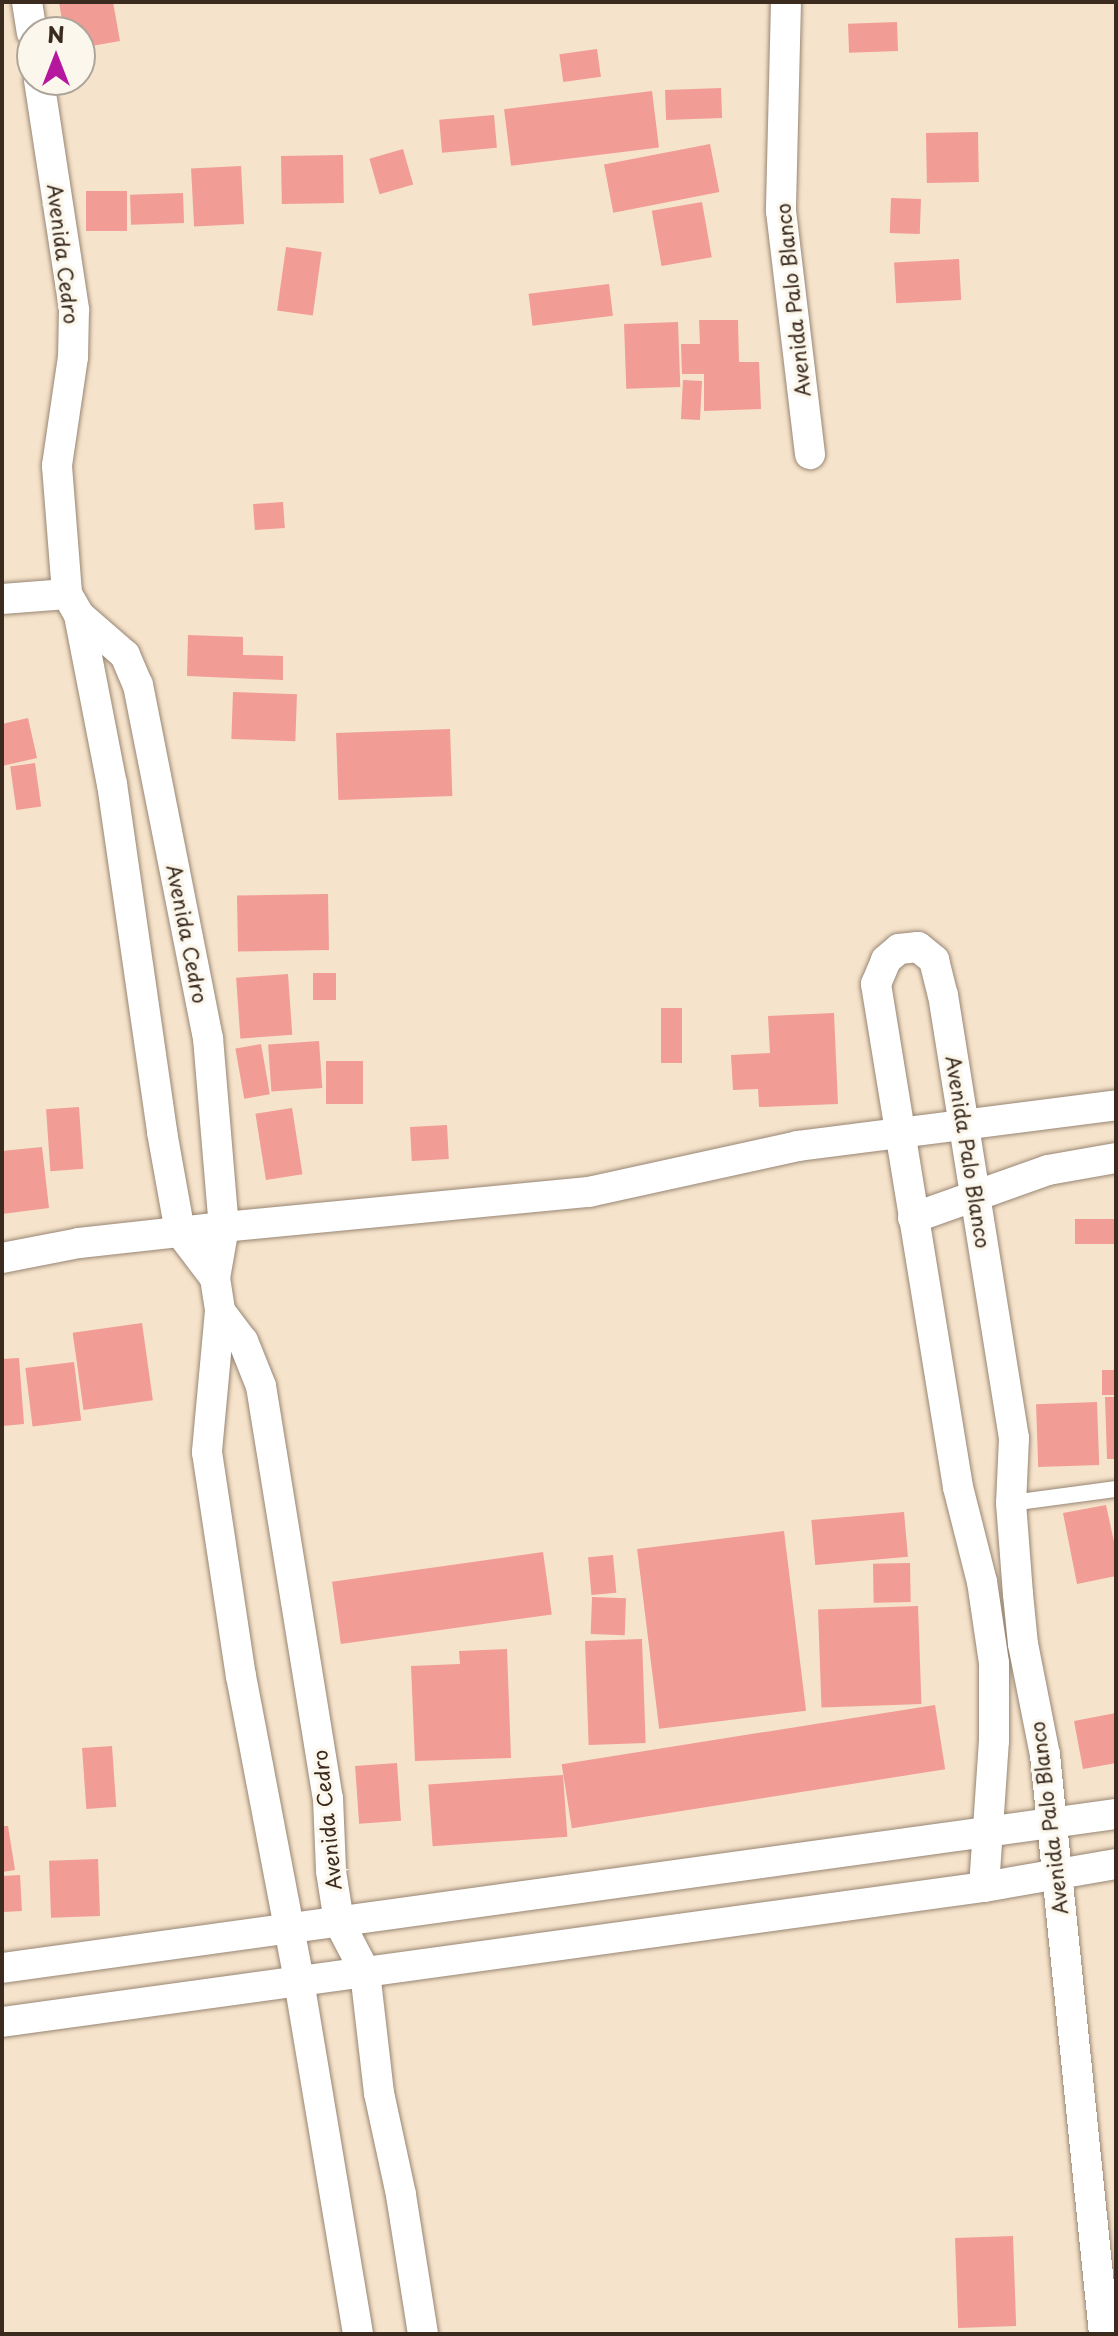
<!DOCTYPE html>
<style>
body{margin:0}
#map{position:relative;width:1118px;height:2336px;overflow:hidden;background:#f6e3cb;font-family:"Playpen Sans",sans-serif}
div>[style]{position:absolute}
.building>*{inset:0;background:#f19c94;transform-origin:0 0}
.roads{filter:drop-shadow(0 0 2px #988674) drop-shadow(0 0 2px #988674)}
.service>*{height:16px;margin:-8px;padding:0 8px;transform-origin:8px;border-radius:8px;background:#fff}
.minor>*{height:30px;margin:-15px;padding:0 15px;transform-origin:15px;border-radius:15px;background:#fff}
span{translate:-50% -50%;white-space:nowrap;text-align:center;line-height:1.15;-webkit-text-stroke:7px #fbf7ec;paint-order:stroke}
.street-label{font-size:20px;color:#3b2a1e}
.frame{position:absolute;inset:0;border:4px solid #3b2a1e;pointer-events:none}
.north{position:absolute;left:16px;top:16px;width:80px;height:80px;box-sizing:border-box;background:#fbf7ec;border:2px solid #aea59a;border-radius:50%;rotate:0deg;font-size:22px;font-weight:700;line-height:32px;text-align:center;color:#3b2a1e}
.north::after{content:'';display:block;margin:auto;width:28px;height:36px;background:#b5179e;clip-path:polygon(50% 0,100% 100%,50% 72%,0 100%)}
</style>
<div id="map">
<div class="building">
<i style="clip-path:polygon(59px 2px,113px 2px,120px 41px,80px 48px,80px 32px,64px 32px)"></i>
<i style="left:897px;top:22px;width:29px;height:49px;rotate:88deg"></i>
<i style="left:597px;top:49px;width:28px;height:38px;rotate:82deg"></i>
<i style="left:721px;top:88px;width:30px;height:56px;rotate:88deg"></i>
<i style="left:652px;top:91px;width:57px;height:149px;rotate:83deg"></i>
<i style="left:494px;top:115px;width:33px;height:55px;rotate:85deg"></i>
<i style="left:978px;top:132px;width:50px;height:52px;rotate:89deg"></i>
<i style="left:710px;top:144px;width:49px;height:108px;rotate:79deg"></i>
<i style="left:403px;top:149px;width:37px;height:35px;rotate:74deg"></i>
<i style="left:343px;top:155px;width:48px;height:62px;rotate:89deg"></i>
<i style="left:241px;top:166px;width:58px;height:50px;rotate:87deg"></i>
<i style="left:86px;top:191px;width:41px;height:40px"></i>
<i style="left:183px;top:193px;width:30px;height:53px;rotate:88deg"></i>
<i style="left:891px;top:198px;width:30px;height:35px;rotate:2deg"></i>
<i style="left:702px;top:202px;width:56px;height:51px;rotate:80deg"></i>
<i style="left:286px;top:247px;width:36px;height:64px;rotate:8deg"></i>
<i style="left:959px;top:259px;width:41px;height:65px;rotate:87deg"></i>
<i style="left:609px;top:284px;width:32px;height:81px;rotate:83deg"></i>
<i style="clip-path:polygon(699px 320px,738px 320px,739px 362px,759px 362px,761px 409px,704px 411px,704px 374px,682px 374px,681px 344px,700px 344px)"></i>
<i style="left:678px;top:322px;width:65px;height:54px;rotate:88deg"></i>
<i style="left:683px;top:380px;width:19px;height:39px;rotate:3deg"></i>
<i style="left:283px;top:502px;width:26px;height:30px;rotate:86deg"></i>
<i style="clip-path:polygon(188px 635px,243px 637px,243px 655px,283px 656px,283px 680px,187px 676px)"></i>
<i style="left:233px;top:692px;width:64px;height:47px;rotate:2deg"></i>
<i style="clip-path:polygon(28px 718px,37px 758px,2px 766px,2px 724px)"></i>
<i style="left:450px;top:729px;width:67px;height:114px;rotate:88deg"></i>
<i style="left:35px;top:763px;width:44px;height:25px;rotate:82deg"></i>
<i style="left:328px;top:894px;width:56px;height:91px;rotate:89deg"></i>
<i style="left:313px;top:973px;width:23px;height:27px"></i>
<i style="left:288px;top:974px;width:61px;height:52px;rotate:86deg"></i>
<i style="left:661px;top:1008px;width:21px;height:55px"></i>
<i style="clip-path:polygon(834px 1013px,838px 1104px,759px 1107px,758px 1089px,733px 1090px,731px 1055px,770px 1053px,768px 1016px)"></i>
<i style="left:319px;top:1041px;width:47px;height:51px;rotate:86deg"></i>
<i style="left:261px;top:1044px;width:51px;height:26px;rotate:80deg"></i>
<i style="left:363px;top:1061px;width:43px;height:37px;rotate:90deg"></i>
<i style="left:79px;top:1107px;width:62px;height:33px;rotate:86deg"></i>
<i style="left:292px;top:1108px;width:67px;height:37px;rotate:81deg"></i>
<i style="left:447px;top:1125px;width:34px;height:37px;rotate:87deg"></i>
<i style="clip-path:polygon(42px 1147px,49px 1208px,2px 1214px,2px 1151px)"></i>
<i style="left:1116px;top:1219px;width:25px;height:41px;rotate:90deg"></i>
<i style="left:142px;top:1323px;width:78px;height:70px;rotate:82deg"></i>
<i style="clip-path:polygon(19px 1358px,24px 1424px,2px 1426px,2px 1359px)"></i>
<i style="left:74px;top:1362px;width:59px;height:49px;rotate:83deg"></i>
<i style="left:1116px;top:1370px;width:25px;height:14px;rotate:90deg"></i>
<i style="clip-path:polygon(1105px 1397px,1116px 1397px,1116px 1459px,1107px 1459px)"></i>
<i style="left:1097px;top:1402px;width:63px;height:61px;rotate:88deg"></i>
<i style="clip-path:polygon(1106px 1505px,1116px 1551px,1116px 1576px,1077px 1584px,1063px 1513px)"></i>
<i style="left:904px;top:1512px;width:45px;height:93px;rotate:85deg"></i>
<i style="left:784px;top:1531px;width:181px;height:148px;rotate:83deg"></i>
<i style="left:543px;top:1552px;width:63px;height:213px;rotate:82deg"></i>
<i style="left:613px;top:1555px;width:38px;height:25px;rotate:85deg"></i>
<i style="left:910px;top:1563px;width:39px;height:37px;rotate:89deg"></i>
<i style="left:592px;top:1597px;width:34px;height:37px;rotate:2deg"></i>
<i style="left:918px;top:1606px;width:98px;height:100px;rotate:88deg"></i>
<i style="left:642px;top:1639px;width:104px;height:57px;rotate:88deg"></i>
<i style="clip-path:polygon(507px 1649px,511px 1758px,415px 1761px,411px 1666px,460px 1664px,459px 1651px)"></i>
<i style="left:935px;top:1705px;width:65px;height:378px;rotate:81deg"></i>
<i style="clip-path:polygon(1116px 1713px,1116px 1763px,1083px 1769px,1074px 1721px)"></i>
<i style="left:112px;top:1746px;width:61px;height:30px;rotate:86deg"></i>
<i style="left:397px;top:1763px;width:58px;height:42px;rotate:86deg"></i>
<i style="left:563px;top:1775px;width:62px;height:135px;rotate:86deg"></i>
<i style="clip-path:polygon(2px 1826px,8px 1826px,15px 1870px,2px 1872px)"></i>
<i style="left:98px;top:1859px;width:57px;height:49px;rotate:88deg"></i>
<i style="left:20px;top:1875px;width:36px;height:18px;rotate:87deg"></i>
<i style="left:1013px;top:2236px;width:90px;height:58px;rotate:88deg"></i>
</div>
<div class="roads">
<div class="service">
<i style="left:1011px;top:1503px;width:106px;rotate:-7.6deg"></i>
</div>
<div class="minor">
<i style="left:27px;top:2px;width:31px;rotate:81deg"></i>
<i style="left:786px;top:2px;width:209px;rotate:91.4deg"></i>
<i style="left:781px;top:211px;width:245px;rotate:83.2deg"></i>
<i style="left:39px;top:80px;width:233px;rotate:81.3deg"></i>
<i style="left:74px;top:310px;width:47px;rotate:91.2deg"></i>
<i style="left:73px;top:357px;width:110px;rotate:98.4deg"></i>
<i style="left:57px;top:466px;width:128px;rotate:85.5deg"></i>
<i style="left:67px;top:594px;width:24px;rotate:60deg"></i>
<i style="left:79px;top:615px;width:61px;rotate:41deg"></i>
<i style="left:125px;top:655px;width:33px;rotate:67deg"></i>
<i style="left:138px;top:685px;width:360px;rotate:78.8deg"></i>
<i style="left:208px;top:1038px;width:190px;rotate:85.2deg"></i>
<i style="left:224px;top:1227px;width:52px;rotate:100deg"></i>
<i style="left:215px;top:1278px;width:33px;rotate:81deg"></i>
<i style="left:220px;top:1311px;width:142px;rotate:95.3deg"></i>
<i style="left:207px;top:1452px;width:227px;rotate:81.4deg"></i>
<i style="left:241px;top:1676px;width:310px;rotate:79.2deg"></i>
<i style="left:299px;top:1981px;width:358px;rotate:80.5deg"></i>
<i style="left:2px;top:599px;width:65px;rotate:-4.4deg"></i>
<i style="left:79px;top:615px;width:172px;rotate:79deg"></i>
<i style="left:112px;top:784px;width:352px;rotate:81.8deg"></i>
<i style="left:162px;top:1132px;width:102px;rotate:79.8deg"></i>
<i style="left:180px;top:1232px;width:58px;rotate:52.7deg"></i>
<i style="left:913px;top:1218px;width:143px;rotate:-19.6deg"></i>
<i style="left:1048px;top:1170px;width:69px;rotate:-10deg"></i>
<i style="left:2px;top:1258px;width:78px;rotate:-11deg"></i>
<i style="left:79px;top:1243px;width:146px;rotate:-6.3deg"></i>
<i style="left:224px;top:1227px;width:367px;rotate:-5.5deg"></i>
<i style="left:589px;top:1192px;width:214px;rotate:-12.4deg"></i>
<i style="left:798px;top:1146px;width:321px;rotate:-7.3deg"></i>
<i style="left:220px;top:1311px;width:38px;rotate:53deg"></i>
<i style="left:243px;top:1341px;width:48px;rotate:68.2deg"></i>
<i style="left:261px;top:1386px;width:417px;rotate:80.8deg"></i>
<i style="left:328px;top:1798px;width:73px;rotate:87.6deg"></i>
<i style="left:331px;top:1871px;width:52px;rotate:81.1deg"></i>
<i style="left:339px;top:1922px;width:56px;rotate:62.5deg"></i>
<i style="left:365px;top:1972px;width:122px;rotate:83.4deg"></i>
<i style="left:379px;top:2093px;width:104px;rotate:77.8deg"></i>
<i style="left:401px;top:2195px;width:141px;rotate:81deg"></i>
<i style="left:984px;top:1887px;width:146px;rotate:-86.1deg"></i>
<i style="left:994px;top:1741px;width:78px;rotate:-90deg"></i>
<i style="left:994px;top:1663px;width:82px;rotate:-98.4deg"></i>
<i style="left:982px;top:1582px;width:98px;rotate:-104.2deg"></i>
<i style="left:958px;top:1487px;width:510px;rotate:-99.26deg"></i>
<i style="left:876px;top:984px;width:26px;rotate:-67deg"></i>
<i style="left:886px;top:960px;width:17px;rotate:-40deg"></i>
<i style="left:899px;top:949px;width:19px;rotate:-6deg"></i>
<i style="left:918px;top:947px;width:21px;rotate:39deg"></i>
<i style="left:934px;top:960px;width:36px;rotate:76deg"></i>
<i style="left:943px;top:995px;width:449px;rotate:80.9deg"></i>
<i style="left:1014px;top:1438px;width:65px;rotate:92.6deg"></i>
<i style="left:1011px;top:1503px;width:91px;rotate:85.6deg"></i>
<i style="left:1018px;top:1594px;width:50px;rotate:84.3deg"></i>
<i style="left:1023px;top:1644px;width:113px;rotate:78.8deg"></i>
<i style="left:1045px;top:1755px;width:582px;rotate:84.18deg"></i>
<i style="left:2px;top:1968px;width:1125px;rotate:-7.87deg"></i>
<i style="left:2px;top:2022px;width:991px;rotate:-7.83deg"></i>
<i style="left:984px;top:1887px;width:134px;rotate:-9.9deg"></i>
</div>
</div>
<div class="street-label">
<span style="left:63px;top:254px;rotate:83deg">Avenida Cedro</span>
<span style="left:793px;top:300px;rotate:-96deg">Avenida Palo Blanco</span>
<span style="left:187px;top:934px;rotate:79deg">Avenida Cedro</span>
<span style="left:968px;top:1152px;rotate:81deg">Avenida Palo Blanco</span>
<span style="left:1049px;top:1818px;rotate:-97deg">Avenida Palo Blanco</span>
<span style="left:327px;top:1820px;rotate:-96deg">Avenida Cedro</span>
</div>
<div class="frame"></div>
<div class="north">N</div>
</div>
